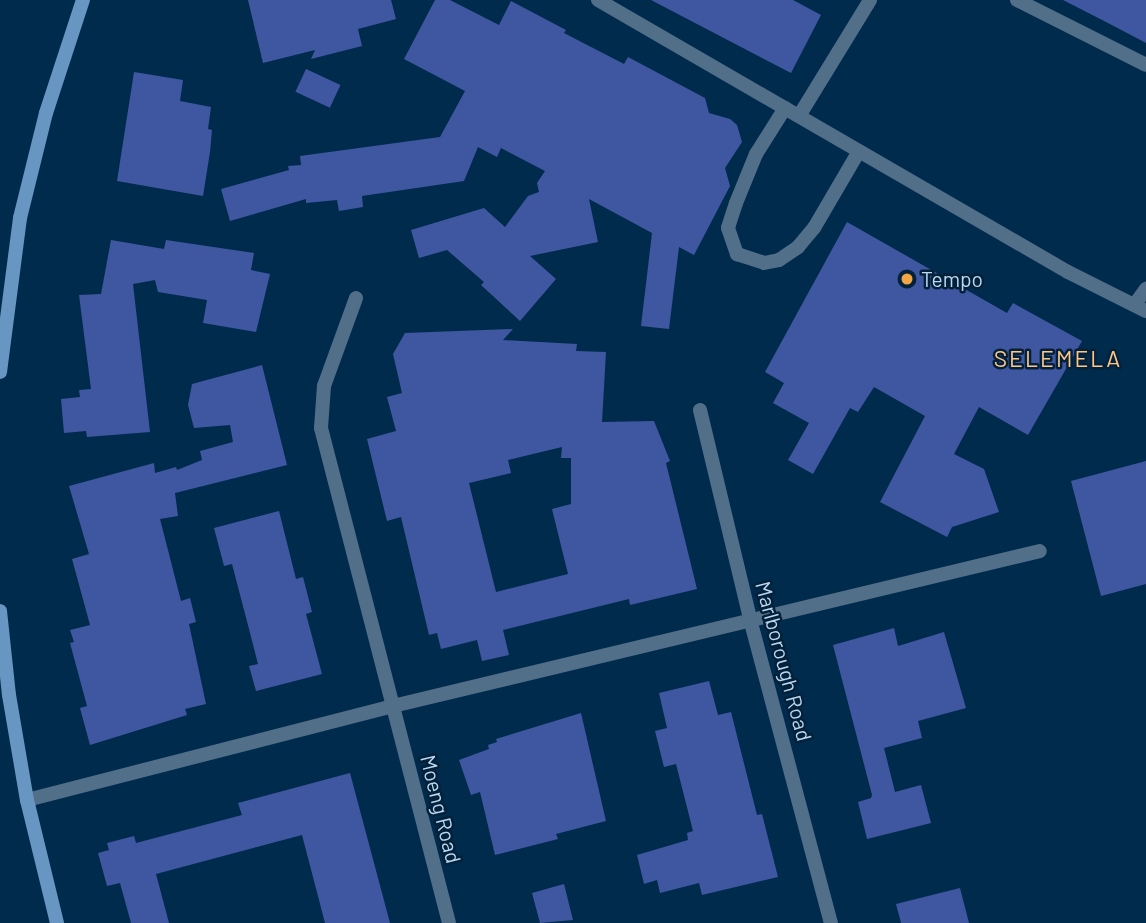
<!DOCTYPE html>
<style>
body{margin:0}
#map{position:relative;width:1146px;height:923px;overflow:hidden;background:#002b4d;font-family:Barlow,sans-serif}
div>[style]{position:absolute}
.building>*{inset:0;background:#3f57a1;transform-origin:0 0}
.lane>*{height:14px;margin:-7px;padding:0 7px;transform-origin:7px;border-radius:7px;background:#526f8a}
.street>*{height:14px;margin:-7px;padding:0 7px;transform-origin:7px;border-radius:7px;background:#526f8a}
.secondary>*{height:14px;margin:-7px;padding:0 7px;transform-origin:7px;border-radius:7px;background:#6796c2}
.dots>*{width:19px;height:19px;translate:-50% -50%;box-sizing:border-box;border:4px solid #04213a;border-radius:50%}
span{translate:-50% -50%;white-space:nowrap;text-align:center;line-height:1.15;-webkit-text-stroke:5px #04213a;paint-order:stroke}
.poi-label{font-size:21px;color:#bbd7f3}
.left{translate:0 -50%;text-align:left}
.street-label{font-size:21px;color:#bbd7f3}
.neighbourhood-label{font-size:23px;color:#ffc78a;letter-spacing:2px}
</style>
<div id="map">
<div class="building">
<i style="clip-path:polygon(248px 0,391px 0,396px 19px,358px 29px,362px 46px,311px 59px,315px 50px,263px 63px)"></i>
<i style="clip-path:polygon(435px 0,450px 0,499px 25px,511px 1px,566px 30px,564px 33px,624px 64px,628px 57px,705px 98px,709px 113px,730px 119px,737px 125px,742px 142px,725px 168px,730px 186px,694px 255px,679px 247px,669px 329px,641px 326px,652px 233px,589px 199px,598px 242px,530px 256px,556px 279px,520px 321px,481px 285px,484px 282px,447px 250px,419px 258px,411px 230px,484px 208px,505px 227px,528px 196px,539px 192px,537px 183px,545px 171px,501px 148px,497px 157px,478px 147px,464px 181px,362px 196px,363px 207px,339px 211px,337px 200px,306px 203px,306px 199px,230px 221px,221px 189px,289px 170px,288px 166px,301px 165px,300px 156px,440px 137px,465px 91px,404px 59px)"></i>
<i style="clip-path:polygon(651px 0,793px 0,821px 15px,791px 73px)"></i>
<i style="clip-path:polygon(1063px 0,1146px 0,1146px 43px,1108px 23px)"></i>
<i style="left:306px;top:69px;width:38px;height:25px;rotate:25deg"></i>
<i style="clip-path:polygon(134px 72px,183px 80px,180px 101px,211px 107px,208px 129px,212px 130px,210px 152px,203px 196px,117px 181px)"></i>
<i style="clip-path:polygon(847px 222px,1007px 313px,1013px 303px,1082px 341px,1028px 435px,979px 407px,954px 454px,984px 469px,999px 512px,952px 527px,947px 537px,880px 502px,925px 416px,874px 387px,858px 412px,850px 408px,813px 474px,788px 460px,809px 423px,773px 403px,784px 383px,765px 372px)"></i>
<i style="clip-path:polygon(111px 240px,164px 249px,166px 240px,254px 253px,251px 270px,270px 274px,256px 332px,203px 323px,207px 300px,158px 292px,155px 280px,133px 284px,150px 432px,87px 437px,86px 431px,64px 433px,61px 399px,80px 397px,79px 390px,91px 389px,79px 295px,101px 294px)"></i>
<i style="clip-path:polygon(evenodd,513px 329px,503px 340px,577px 344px,576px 351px,606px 352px,602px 422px,654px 421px,670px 461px,666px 463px,697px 589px,630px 605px,629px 599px,503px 630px,509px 655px,482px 661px,477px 640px,441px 649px,437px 633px,429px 635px,401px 517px,387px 521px,367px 439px,396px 431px,387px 397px,402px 393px,393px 354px,405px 333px,513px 329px,562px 447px,561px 458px,571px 458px,571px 504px,552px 509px,568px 574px,496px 592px,469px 483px,511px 473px,508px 460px,562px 447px)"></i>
<i style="clip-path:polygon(262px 365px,287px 465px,175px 493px,178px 516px,160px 519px,181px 601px,190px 598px,196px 622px,189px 624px,206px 704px,185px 709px,187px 715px,90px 745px,80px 708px,87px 706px,70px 643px,74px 642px,70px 630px,90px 625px,72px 559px,89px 554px,69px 486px,154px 463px,155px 473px,176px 467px,177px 470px,202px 460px,200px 451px,233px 442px,230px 425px,194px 428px,188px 405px,192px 384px)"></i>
<i style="clip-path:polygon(1146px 461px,1146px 584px,1101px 596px,1071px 481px)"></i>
<i style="clip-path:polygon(279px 511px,296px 579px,303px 577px,312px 612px,306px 614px,322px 674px,256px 691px,249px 666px,258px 664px,249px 629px,232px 564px,224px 566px,214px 528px)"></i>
<i style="clip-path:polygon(894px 628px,898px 646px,944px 632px,966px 708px,918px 721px,922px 738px,884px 748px,895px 792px,921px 785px,931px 823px,867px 839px,858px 802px,871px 798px,872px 795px,833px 645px)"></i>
<i style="clip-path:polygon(709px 681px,718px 715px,731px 712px,757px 815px,762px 814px,778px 877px,702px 895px,699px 883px,660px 893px,657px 880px,644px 884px,637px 855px,688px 840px,687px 833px,693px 831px,676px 764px,664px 767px,655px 731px,667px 728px,659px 693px)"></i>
<i style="clip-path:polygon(581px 713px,606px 821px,556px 834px,558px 839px,495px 855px,480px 792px,471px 795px,459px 760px,489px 749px,488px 745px,497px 742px,496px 739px)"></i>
<i style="clip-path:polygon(350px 773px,390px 923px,325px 923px,302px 835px,156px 874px,169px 923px,131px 923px,120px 883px,107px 886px,98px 853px,109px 850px,107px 843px,134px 836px,136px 843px,242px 815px,238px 803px)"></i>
<i style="clip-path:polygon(564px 884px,573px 920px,540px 923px,532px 893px)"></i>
<i style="clip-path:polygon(960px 888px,969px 923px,901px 923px,896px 904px)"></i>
</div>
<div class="lane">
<i style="left:785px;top:108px;width:54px;rotate:122.2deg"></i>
<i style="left:756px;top:154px;width:53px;rotate:112.2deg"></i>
<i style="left:736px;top:203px;width:26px;rotate:108deg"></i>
<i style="left:728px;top:228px;width:28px;rotate:71deg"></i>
<i style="left:737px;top:254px;width:28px;rotate:18deg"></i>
<i style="left:764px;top:263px;width:15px;rotate:-11deg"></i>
<i style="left:779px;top:260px;width:23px;rotate:-34deg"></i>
<i style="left:798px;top:247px;width:25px;rotate:-50deg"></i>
<i style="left:814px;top:228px;width:89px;rotate:-59.7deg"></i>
</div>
<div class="street">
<i style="left:598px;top:0;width:543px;rotate:30.06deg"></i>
<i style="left:1068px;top:272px;width:87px;rotate:26.6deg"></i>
<i style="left:1017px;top:0;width:144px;rotate:26.7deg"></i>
<i style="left:799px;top:116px;width:136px;rotate:-58.5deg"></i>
<i style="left:356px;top:298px;width:94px;rotate:110deg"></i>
<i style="left:324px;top:386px;width:42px;rotate:94.1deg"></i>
<i style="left:321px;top:428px;width:511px;rotate:75.5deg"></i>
<i style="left:1135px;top:304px;width:19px;rotate:-54deg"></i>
<i style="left:700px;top:410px;width:215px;rotate:76.5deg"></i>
<i style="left:750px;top:619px;width:315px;rotate:75.1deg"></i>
<i style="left:27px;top:800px;width:378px;rotate:-14.4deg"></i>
<i style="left:393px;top:706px;width:665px;rotate:-13.47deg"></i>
</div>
<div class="secondary">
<i style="left:0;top:372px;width:155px;rotate:-82.6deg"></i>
<i style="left:20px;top:218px;width:108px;rotate:-76.1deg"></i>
<i style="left:46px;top:113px;width:119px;rotate:-71.9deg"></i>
<i style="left:0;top:611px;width:84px;rotate:83.9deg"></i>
<i style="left:9px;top:695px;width:107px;rotate:80.3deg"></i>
<i style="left:27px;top:800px;width:127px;rotate:76.3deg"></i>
</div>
<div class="dots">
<i style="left:907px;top:279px;background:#f3a443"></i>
</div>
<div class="poi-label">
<span class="left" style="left:921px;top:279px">Tempo</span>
</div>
<div class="street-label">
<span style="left:784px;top:661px;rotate:75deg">Marlborough Road</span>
<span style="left:441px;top:809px;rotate:76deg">Moeng Road</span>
</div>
<div class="neighbourhood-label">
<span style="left:1058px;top:358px">SELEMELA</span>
</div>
</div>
